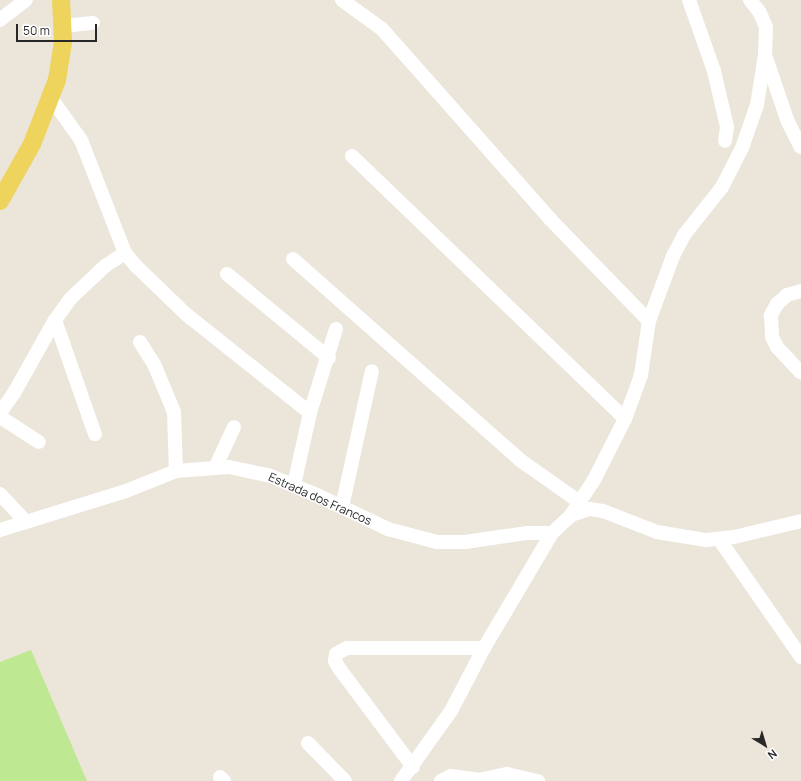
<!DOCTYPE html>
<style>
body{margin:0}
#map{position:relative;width:801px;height:781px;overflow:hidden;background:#ebe5da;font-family:Manrope,sans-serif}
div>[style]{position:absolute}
.pitch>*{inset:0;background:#bfe893}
.minor>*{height:14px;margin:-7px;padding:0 7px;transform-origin:7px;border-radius:7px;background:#fff}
.major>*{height:18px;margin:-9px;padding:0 9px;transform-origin:9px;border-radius:9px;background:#eed35c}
span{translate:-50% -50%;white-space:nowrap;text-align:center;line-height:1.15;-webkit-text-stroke:3px #fff;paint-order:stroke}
.street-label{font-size:12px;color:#282828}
.north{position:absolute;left:745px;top:725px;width:40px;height:40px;-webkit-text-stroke:3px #fff;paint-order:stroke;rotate:142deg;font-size:11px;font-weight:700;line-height:16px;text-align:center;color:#282828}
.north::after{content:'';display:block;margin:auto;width:14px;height:18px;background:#282828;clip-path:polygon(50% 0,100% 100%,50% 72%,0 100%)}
.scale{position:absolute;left:16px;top:24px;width:81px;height:18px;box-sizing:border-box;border:2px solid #282828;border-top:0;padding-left:5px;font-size:12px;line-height:14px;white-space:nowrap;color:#282828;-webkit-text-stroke:3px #fff;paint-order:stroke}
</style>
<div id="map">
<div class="pitch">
<i style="clip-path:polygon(31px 650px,87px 781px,0 781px,0 662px)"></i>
</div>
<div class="minor">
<i style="left:342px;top:0;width:49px;rotate:35.9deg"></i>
<i style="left:382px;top:29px;width:254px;rotate:48.5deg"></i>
<i style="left:550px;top:219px;width:142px;rotate:45.9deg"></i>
<i style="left:689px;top:0;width:75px;rotate:70.6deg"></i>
<i style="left:714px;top:71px;width:57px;rotate:76.9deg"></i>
<i style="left:727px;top:127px;width:14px;rotate:98deg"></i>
<i style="left:750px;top:0;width:16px;rotate:52deg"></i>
<i style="left:760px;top:13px;width:15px;rotate:67deg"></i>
<i style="left:766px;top:27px;width:28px;rotate:92deg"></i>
<i style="left:765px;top:55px;width:71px;rotate:71.1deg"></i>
<i style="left:788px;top:122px;width:28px;rotate:63deg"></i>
<i style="left:0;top:20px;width:33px;rotate:-38deg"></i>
<i style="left:63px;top:26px;width:30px;rotate:-6deg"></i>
<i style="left:51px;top:98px;width:52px;rotate:54.5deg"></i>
<i style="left:81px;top:140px;width:121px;rotate:68.7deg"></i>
<i style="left:125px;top:253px;width:17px;rotate:50deg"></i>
<i style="left:136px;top:266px;width:71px;rotate:43.9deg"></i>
<i style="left:187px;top:315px;width:157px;rotate:38.5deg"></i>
<i style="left:352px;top:156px;width:379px;rotate:43.9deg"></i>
<i style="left:293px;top:259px;width:303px;rotate:41.5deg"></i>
<i style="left:520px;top:460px;width:75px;rotate:35.2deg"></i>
<i style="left:227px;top:274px;width:132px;rotate:39.5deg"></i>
<i style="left:801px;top:291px;width:15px;rotate:164deg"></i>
<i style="left:787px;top:295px;width:13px;rotate:138deg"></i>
<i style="left:777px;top:304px;width:13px;rotate:119deg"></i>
<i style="left:771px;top:315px;width:22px;rotate:87deg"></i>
<i style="left:772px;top:337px;width:11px;rotate:63deg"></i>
<i style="left:777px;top:347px;width:35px;rotate:47deg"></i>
<i style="left:55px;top:320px;width:121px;rotate:70.7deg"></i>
<i style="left:140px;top:342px;width:26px;rotate:58deg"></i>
<i style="left:154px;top:364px;width:52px;rotate:67.4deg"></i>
<i style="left:174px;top:412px;width:59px;rotate:88.1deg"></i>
<i style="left:0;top:413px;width:24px;rotate:-55deg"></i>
<i style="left:14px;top:393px;width:84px;rotate:-60.7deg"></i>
<i style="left:55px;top:320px;width:26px;rotate:-54deg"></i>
<i style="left:70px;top:299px;width:48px;rotate:-43.3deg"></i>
<i style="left:105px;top:266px;width:24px;rotate:-33deg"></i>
<i style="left:0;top:417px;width:46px;rotate:32.7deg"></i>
<i style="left:215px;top:468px;width:45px;rotate:-65.1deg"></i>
<i style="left:294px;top:485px;width:74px;rotate:-77.5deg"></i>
<i style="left:310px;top:413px;width:88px;rotate:-72.8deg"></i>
<i style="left:0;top:494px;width:37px;rotate:47deg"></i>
<i style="left:342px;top:507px;width:139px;rotate:-77.6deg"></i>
<i style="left:571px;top:515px;width:42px;rotate:-56.7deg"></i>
<i style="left:594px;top:480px;width:68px;rotate:-63.1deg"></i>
<i style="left:625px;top:419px;width:47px;rotate:-70deg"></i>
<i style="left:641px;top:375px;width:55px;rotate:-81.6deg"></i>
<i style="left:649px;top:321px;width:69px;rotate:-69.7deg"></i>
<i style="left:673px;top:256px;width:24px;rotate:-62deg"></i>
<i style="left:684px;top:235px;width:61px;rotate:-51.6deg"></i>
<i style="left:722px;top:187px;width:44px;rotate:-62.9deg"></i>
<i style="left:742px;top:148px;width:46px;rotate:-70.8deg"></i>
<i style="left:757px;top:105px;width:51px;rotate:-80.9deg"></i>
<i style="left:0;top:530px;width:132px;rotate:-17.2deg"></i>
<i style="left:126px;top:491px;width:54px;rotate:-21.8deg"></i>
<i style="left:176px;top:471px;width:53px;rotate:-4.3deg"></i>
<i style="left:229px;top:467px;width:40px;rotate:12deg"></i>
<i style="left:268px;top:475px;width:53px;rotate:22.2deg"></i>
<i style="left:317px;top:495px;width:79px;rotate:25.6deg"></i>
<i style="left:388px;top:529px;width:51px;rotate:14.9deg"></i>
<i style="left:437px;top:542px;width:28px"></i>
<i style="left:465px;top:542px;width:63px;rotate:-8.3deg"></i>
<i style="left:527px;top:533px;width:25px"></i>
<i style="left:552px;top:533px;width:26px;rotate:-43deg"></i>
<i style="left:571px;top:515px;width:20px;rotate:-18deg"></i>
<i style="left:590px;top:509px;width:13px;rotate:9deg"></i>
<i style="left:603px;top:511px;width:58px;rotate:21.3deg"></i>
<i style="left:657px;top:532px;width:50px;rotate:9.3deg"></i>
<i style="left:706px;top:540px;width:28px;rotate:-6deg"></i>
<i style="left:734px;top:537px;width:69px;rotate:-13.4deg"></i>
<i style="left:719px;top:539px;width:144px;rotate:55.2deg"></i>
<i style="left:308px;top:743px;width:53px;rotate:45.8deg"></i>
<i style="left:413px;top:767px;width:124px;rotate:-126.8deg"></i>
<i style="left:339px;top:668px;width:8px;rotate:-120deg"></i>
<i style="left:335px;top:661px;width:7px;rotate:-82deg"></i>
<i style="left:336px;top:654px;width:13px;rotate:-29deg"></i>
<i style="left:347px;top:648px;width:137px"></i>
<i style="left:220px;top:777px;width:6px;rotate:45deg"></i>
<i style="left:401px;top:781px;width:86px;rotate:-54.5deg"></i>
<i style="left:451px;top:711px;width:71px;rotate:-62.4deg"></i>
<i style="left:484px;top:648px;width:134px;rotate:-59.4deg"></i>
<i style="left:441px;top:781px;width:11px;rotate:-27deg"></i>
<i style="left:451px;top:776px;width:27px;rotate:8deg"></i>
<i style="left:478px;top:780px;width:30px;rotate:-12deg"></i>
<i style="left:507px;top:774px;width:32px;rotate:13deg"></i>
</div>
<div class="major">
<i style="left:0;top:201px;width:65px;rotate:-60.7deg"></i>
<i style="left:32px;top:144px;width:69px;rotate:-68.7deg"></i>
<i style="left:57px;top:80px;width:39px;rotate:-81deg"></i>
<i style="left:63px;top:41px;width:41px;rotate:-92.8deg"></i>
</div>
<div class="street-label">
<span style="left:320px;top:499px;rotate:24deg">Estrada dos Francos</span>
</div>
<div class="north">N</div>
<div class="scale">50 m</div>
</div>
